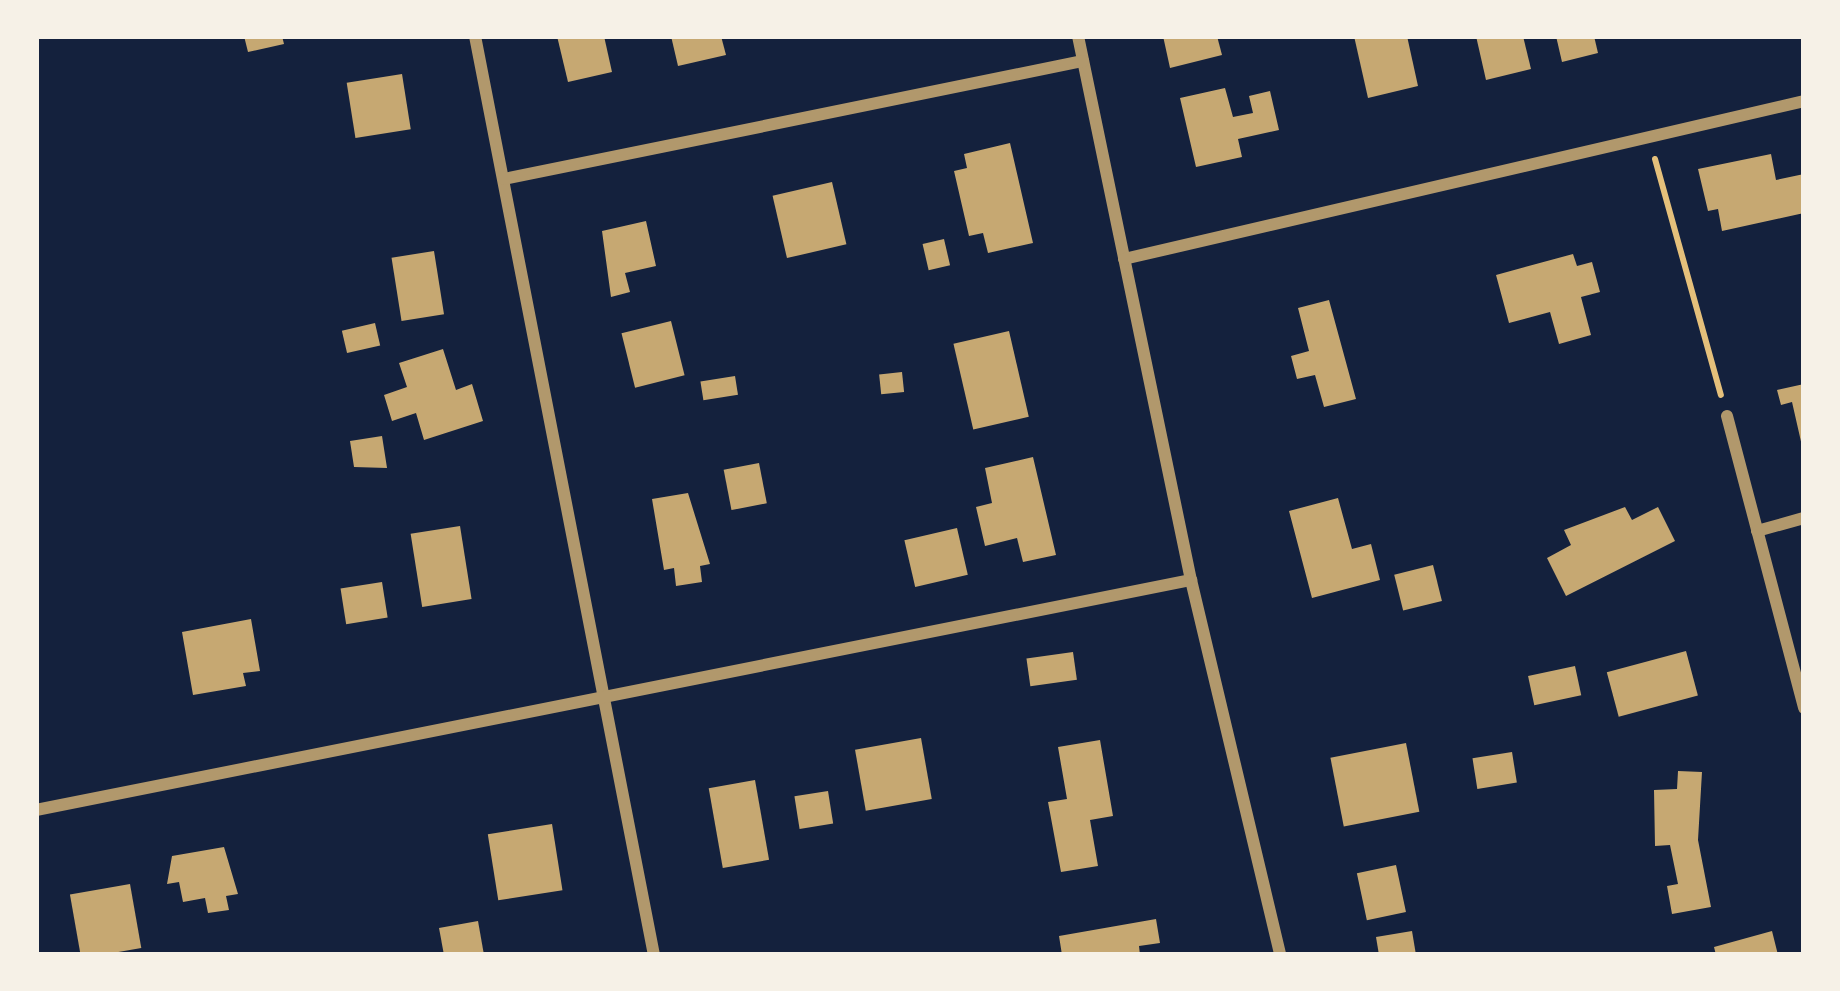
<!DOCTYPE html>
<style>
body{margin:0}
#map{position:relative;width:1840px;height:991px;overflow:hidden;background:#14213d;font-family:"PT Serif",serif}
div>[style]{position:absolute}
.building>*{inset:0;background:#c6a872;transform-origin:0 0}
.path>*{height:6px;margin:-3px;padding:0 3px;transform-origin:3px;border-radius:3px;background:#e5c07b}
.minor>*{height:12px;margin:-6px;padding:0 6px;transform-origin:6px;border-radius:6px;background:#b1986c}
span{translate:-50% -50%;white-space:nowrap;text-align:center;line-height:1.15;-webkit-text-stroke:12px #f6f1e7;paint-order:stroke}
.frame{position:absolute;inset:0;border:39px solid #f6f1e7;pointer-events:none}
</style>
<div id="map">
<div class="building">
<i style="clip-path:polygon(244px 36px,282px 36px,284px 44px,248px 52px)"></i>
<i style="clip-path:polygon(557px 36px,604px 36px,612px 72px,568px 82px)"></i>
<i style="clip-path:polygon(671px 36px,721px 36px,726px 55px,678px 66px)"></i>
<i style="clip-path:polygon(1163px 36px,1217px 36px,1222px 55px,1170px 68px)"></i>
<i style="clip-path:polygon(1354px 36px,1407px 36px,1418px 86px,1368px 98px)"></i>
<i style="clip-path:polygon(1476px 36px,1523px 36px,1531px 69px,1486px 80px)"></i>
<i style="clip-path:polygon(1556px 36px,1594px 36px,1598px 53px,1562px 62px)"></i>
<i style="left:402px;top:74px;width:56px;height:56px;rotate:81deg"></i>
<i style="clip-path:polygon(1225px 88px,1233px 117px,1253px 113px,1249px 96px,1270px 91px,1279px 130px,1238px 139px,1242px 157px,1196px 167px,1180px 98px)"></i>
<i style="clip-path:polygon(1010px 143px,1033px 243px,988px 253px,983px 233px,969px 236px,954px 171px,967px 168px,964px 154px)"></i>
<i style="clip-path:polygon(1771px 154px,1776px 180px,1804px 174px,1804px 213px,1722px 231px,1718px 209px,1708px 211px,1698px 169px)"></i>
<i style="left:832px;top:182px;width:64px;height:61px;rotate:77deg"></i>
<i style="clip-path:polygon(646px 221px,656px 266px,625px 273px,630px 292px,611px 297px,602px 231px)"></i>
<i style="left:944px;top:239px;width:27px;height:22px;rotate:77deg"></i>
<i style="left:434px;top:251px;width:64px;height:43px;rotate:81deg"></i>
<i style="clip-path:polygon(1573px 254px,1577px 266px,1592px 262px,1600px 292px,1581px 297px,1591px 335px,1559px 344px,1550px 312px,1509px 323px,1496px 275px)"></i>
<i style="clip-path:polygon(1329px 300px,1356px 399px,1324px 407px,1315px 375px,1297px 379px,1291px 356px,1309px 351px,1298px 308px)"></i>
<i style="left:671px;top:321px;width:56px;height:51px;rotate:76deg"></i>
<i style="left:375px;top:323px;width:23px;height:34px;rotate:77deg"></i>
<i style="left:1009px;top:331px;width:88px;height:57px;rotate:77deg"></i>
<i style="clip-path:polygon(443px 349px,456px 390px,472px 384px,483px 421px,424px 440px,416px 413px,392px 421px,384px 395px,407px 387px,399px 363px)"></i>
<i style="left:902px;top:372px;width:20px;height:23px;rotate:84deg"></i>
<i style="left:735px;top:376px;width:19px;height:35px;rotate:81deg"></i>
<i style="clip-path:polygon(1804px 384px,1804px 446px,1802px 446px,1792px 402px,1781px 405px,1777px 390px)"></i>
<i style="clip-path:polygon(382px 436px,387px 468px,354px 467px,350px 441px)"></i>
<i style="clip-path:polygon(1033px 457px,1056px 555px,1023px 562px,1017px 538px,985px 546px,976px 507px,992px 503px,985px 468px)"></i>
<i style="left:759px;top:463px;width:41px;height:36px;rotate:79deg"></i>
<i style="clip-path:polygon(688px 493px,710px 564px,700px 566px,702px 582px,676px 586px,674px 568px,664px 570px,652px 499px)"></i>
<i style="clip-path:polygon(1338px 498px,1352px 549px,1371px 544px,1380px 580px,1312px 598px,1289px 511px)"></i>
<i style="clip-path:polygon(1625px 507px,1632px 520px,1658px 507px,1675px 541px,1566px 596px,1547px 558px,1571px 545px,1564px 530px)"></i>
<i style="left:460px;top:526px;width:74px;height:50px;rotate:81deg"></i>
<i style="left:957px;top:528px;width:48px;height:54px;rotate:77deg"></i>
<i style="left:1433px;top:565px;width:37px;height:40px;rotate:76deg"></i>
<i style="left:382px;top:582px;width:36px;height:42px;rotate:81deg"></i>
<i style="clip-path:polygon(251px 619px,260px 671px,243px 673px,246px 686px,193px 695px,182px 632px)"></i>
<i style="left:1686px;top:651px;width:46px;height:82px;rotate:75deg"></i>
<i style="left:1073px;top:652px;width:28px;height:47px;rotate:82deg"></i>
<i style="left:1575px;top:666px;width:30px;height:48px;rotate:78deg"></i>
<i style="left:921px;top:738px;width:62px;height:67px;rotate:80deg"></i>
<i style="clip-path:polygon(1100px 740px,1113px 816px,1090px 820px,1098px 866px,1061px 872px,1048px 802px,1067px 799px,1058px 747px)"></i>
<i style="left:1406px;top:743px;width:70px;height:77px;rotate:79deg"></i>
<i style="left:1512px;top:752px;width:31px;height:40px;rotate:81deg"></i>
<i style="clip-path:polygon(1678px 771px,1702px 772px,1698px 840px,1711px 907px,1672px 914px,1667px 886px,1678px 884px,1670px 845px,1655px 846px,1654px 790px,1677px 789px)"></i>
<i style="left:755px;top:780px;width:81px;height:47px;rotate:80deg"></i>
<i style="left:828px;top:791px;width:33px;height:34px;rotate:81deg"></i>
<i style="left:552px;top:824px;width:67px;height:65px;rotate:81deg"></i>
<i style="clip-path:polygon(224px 847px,238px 894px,226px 896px,229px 910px,208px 913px,205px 898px,183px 902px,179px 882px,167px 884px,172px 856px)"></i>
<i style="left:1396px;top:865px;width:48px;height:40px;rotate:78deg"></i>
<i style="left:130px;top:884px;width:65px;height:61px;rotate:80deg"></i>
<i style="clip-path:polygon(1156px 919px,1160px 943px,1139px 946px,1140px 955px,1062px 955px,1059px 936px)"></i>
<i style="clip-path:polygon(478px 921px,484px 955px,444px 955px,439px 928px)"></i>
<i style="clip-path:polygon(1412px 931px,1416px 955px,1379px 955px,1376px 937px)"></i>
<i style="clip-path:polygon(1772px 931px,1778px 955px,1716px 955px,1714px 947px)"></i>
</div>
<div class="path">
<i style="left:1655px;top:159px;width:245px;rotate:74.4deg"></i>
</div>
<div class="minor">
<i style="left:475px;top:36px;width:936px;rotate:78.98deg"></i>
<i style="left:1078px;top:36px;width:556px;rotate:78.27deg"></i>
<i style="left:1191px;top:580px;width:385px;rotate:76.6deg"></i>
<i style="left:504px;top:179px;width:591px;rotate:-11.52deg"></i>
<i style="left:1124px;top:259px;width:698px;rotate:-13.08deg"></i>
<i style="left:1727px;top:416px;width:302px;rotate:75.2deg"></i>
<i style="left:1757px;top:531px;width:49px;rotate:-15.5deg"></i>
<i style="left:36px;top:810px;width:1178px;rotate:-11.26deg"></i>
</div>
<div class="frame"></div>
</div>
